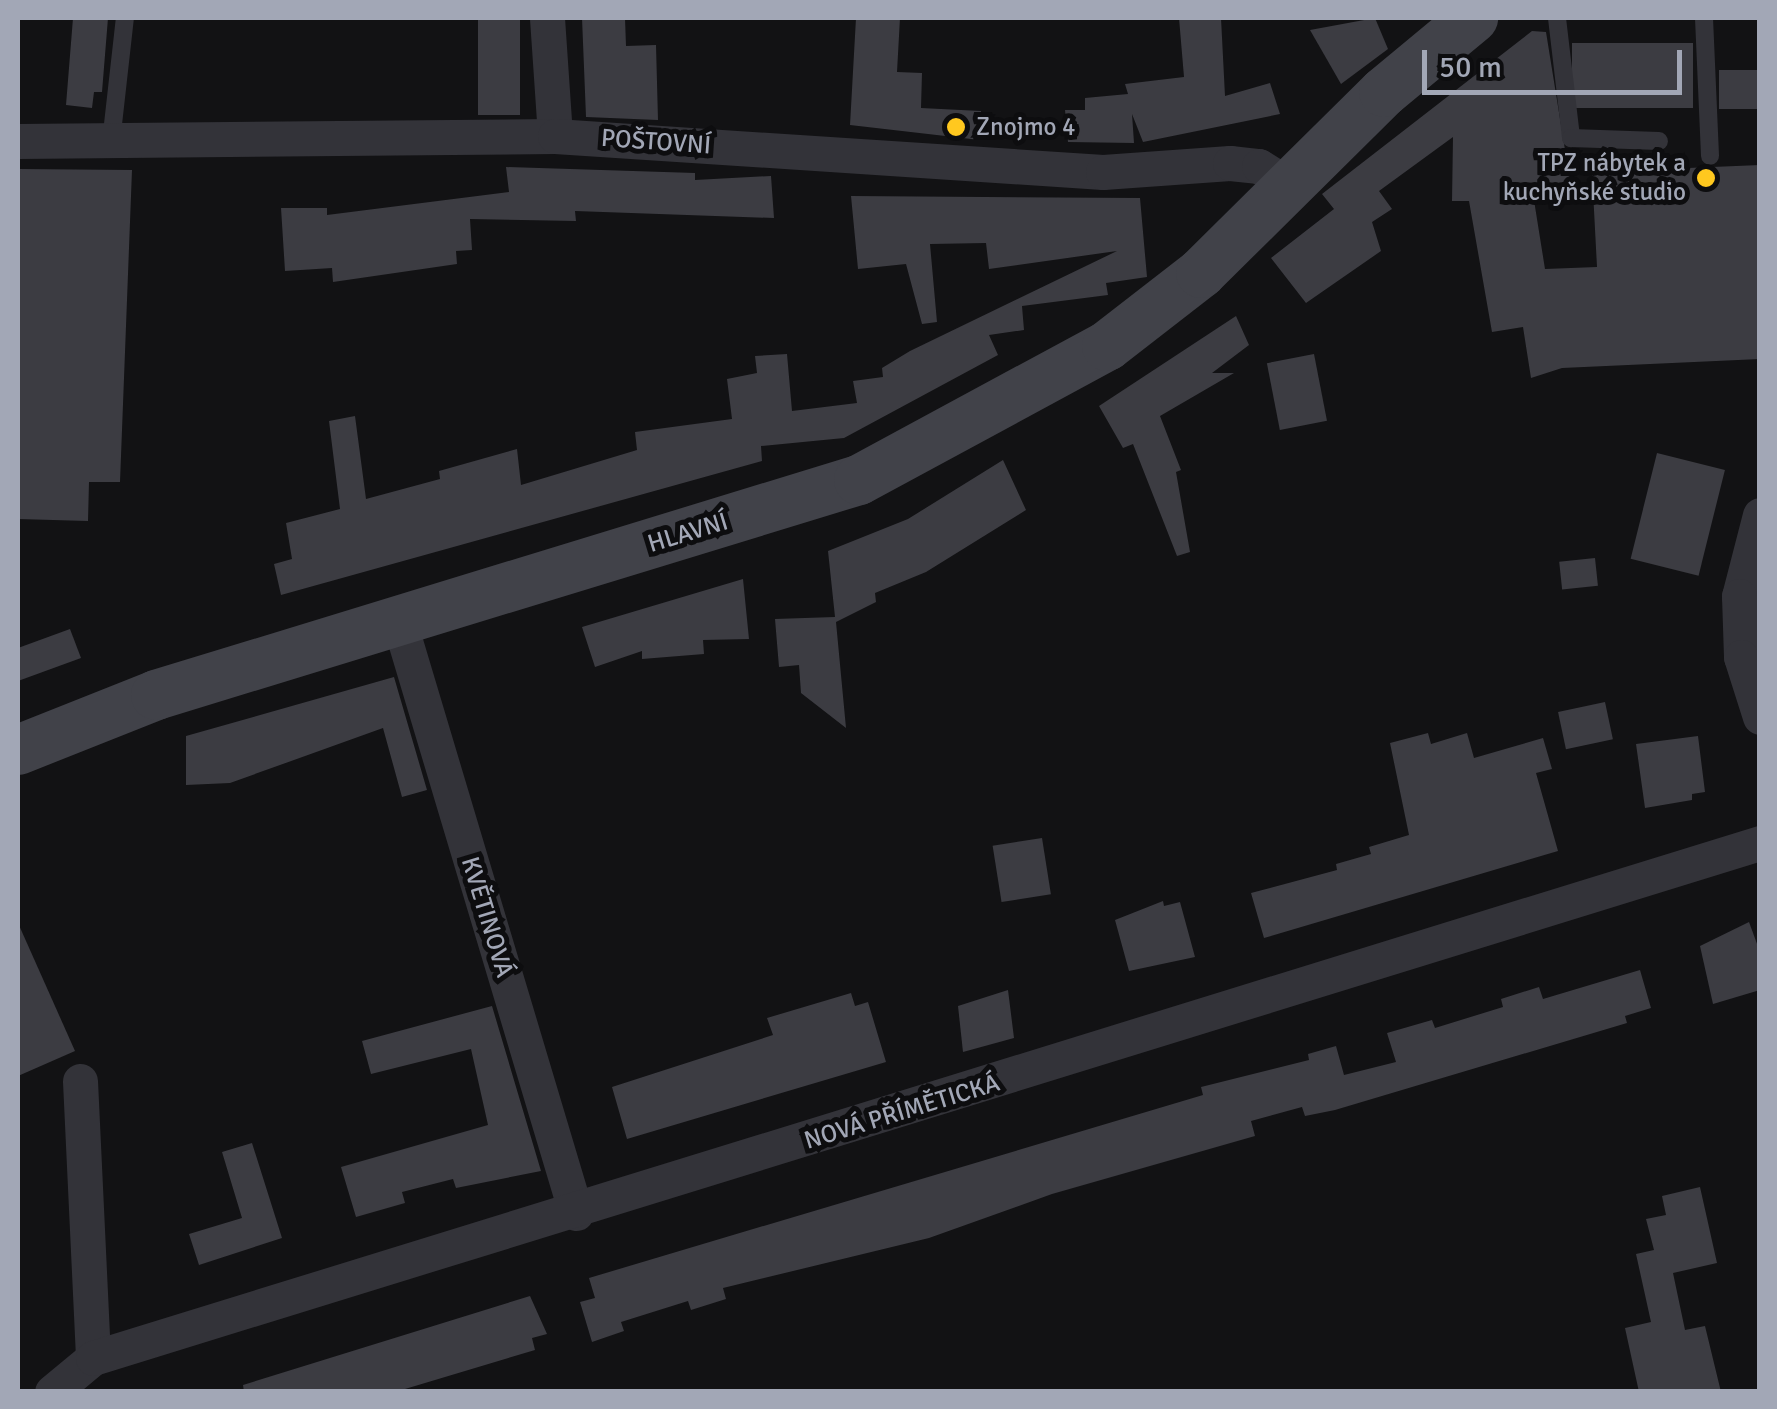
<!DOCTYPE html>
<meta charset="utf-8">
<style>
body{margin:0}
#map{position:relative;width:1777px;height:1409px;overflow:hidden;background:#121214;font-family:Signika,sans-serif}
div>[style]{position:absolute}
.building>*{inset:0;background:#3c3c42;transform-origin:0 0}
.service>*{height:18px;margin:-9px;padding:0 9px;transform-origin:9px;border-radius:9px;background:#333339}
.minor>*{height:35px;margin:-17.5px;padding:0 17.5px;transform-origin:17.5px;border-radius:17.5px;background:#333339}
.secondary>*{height:50px;margin:-25px;padding:0 25px;transform-origin:25px;border-radius:25px;background:#414249}
.dots>*{width:28px;height:28px;translate:-50% -50%;box-sizing:border-box;border:5px solid #0d0d0f;border-radius:50%}
span{translate:-50% -50%;white-space:nowrap;text-align:center;line-height:1.15;-webkit-text-stroke:10px #0d0d0f;paint-order:stroke}
.poi-label{font-size:25px;color:#a2a7b6}
.left{translate:0 -50%;text-align:left}
.right{translate:-100% -50%;text-align:right}
.street-label{font-size:25px;color:#a2a7b6}
.frame{position:absolute;inset:0;border:20px solid #a2a7b6;pointer-events:none}
.scale{position:absolute;left:1422px;top:50px;width:260px;height:45px;box-sizing:border-box;border:5px solid #a2a7b6;border-top:0;padding-left:12px;font-size:30px;line-height:35px;white-space:nowrap;color:#a2a7b6;-webkit-text-stroke:8px #0d0d0f;paint-order:stroke}
</style>
<div id="map">
<div class="building">
<i style="clip-path:polygon(73px 18px,108px 18px,102px 92px,94px 92px,92px 108px,66px 105px)"></i>
<i style="left:478px;top:18px;width:42px;height:97px"></i>
<i style="clip-path:polygon(582px 18px,625px 18px,626px 46px,656px 45px,658px 120px,586px 117px)"></i>
<i style="clip-path:polygon(856px 18px,900px 18px,897px 72px,922px 73px,921px 108px,981px 111px,980px 140px,850px 125px)"></i>
<i style="clip-path:polygon(1179px 18px,1221px 18px,1225px 96px,1270px 83px,1280px 114px,1143px 142px,1132px 114px,1134px 143px,1068px 142px,1065px 110px,1085px 110px,1085px 98px,1128px 94px,1125px 84px,1184px 77px)"></i>
<i style="clip-path:polygon(1375px 18px,1388px 49px,1341px 84px,1310px 30px)"></i>
<i style="clip-path:polygon(1532px 31px,1546px 32px,1571px 187px,1533px 194px,1545px 269px,1597px 267px,1592px 172px,1760px 165px,1760px 359px,1562px 368px,1531px 378px,1523px 327px,1492px 332px,1469px 201px,1452px 201px,1453px 137px,1379px 191px,1392px 209px,1372px 222px,1381px 251px,1306px 303px,1271px 258px,1334px 209px,1322px 194px)"></i>
<i style="left:1572px;top:43px;width:121px;height:65px"></i>
<i style="left:1760px;top:70px;width:39px;height:41px;rotate:90deg"></i>
<i style="clip-path:polygon(506px 167px,695px 173px,695px 180px,771px 176px,774px 218px,575px 211px,576px 221px,470px 219px,472px 250px,456px 251px,457px 264px,333px 282px,332px 268px,285px 271px,281px 208px,327px 208px,327px 215px,509px 192px)"></i>
<i style="clip-path:polygon(18px 169px,132px 170px,120px 482px,89px 482px,88px 521px,18px 519px)"></i>
<i style="clip-path:polygon(851px 196px,1140px 198px,1147px 277px,1106px 283px,1108px 295px,1022px 306px,1024px 330px,989px 335px,998px 355px,844px 438px,761px 446px,762px 461px,281px 595px,274px 564px,292px 559px,286px 523px,340px 509px,329px 421px,355px 416px,366px 499px,440px 479px,439px 471px,517px 449px,521px 485px,637px 450px,635px 432px,732px 419px,727px 379px,757px 373px,755px 356px,787px 354px,792px 411px,857px 403px,853px 381px,883px 377px,882px 368px,910px 351px,1117px 251px,989px 269px,986px 243px,930px 244px,937px 322px,922px 324px,906px 264px,858px 269px)"></i>
<i style="clip-path:polygon(1236px 316px,1249px 345px,1212px 373px,1234px 373px,1160px 416px,1181px 470px,1176px 472px,1190px 552px,1177px 556px,1133px 444px,1123px 448px,1099px 406px)"></i>
<i style="left:1314px;top:354px;width:68px;height:48px;rotate:79deg"></i>
<i style="left:1657px;top:453px;width:70px;height:109px;rotate:14deg"></i>
<i style="clip-path:polygon(1003px 460px,1026px 510px,926px 572px,875px 593px,876px 602px,836px 622px,846px 728px,801px 693px,799px 665px,779px 667px,775px 619px,835px 617px,828px 551px,908px 519px)"></i>
<i style="left:1595px;top:558px;width:28px;height:36px;rotate:84deg"></i>
<i style="clip-path:polygon(743px 579px,749px 639px,703px 640px,704px 654px,642px 659px,642px 651px,595px 667px,582px 627px)"></i>
<i style="clip-path:polygon(70px 629px,81px 658px,18px 681px,18px 648px)"></i>
<i style="clip-path:polygon(394px 677px,427px 790px,402px 797px,383px 728px,230px 783px,186px 785px,186px 736px)"></i>
<i style="left:1605px;top:702px;width:38px;height:48px;rotate:78deg"></i>
<i style="clip-path:polygon(1428px 733px,1431px 744px,1467px 733px,1474px 758px,1543px 738px,1552px 769px,1536px 773px,1558px 851px,1264px 938px,1251px 893px,1337px 870px,1336px 864px,1371px 854px,1369px 847px,1409px 835px,1390px 743px)"></i>
<i style="clip-path:polygon(1698px 736px,1705px 792px,1692px 794px,1692px 800px,1645px 808px,1636px 744px)"></i>
<i style="left:1042px;top:838px;width:57px;height:50px;rotate:81deg"></i>
<i style="clip-path:polygon(1163px 901px,1164px 906px,1180px 902px,1195px 957px,1129px 971px,1115px 920px)"></i>
<i style="clip-path:polygon(1749px 922px,1760px 952px,1760px 990px,1713px 1004px,1700px 946px)"></i>
<i style="clip-path:polygon(18px 923px,75px 1051px,18px 1076px)"></i>
<i style="clip-path:polygon(1640px 970px,1651px 1008px,1625px 1016px,1627px 1023px,1335px 1110px,1305px 1116px,1302px 1107px,1251px 1121px,1255px 1136px,1052px 1194px,929px 1238px,723px 1288px,726px 1299px,691px 1310px,688px 1301px,621px 1322px,624px 1331px,592px 1342px,580px 1302px,595px 1298px,589px 1278px,1203px 1095px,1201px 1087px,1309px 1060px,1308px 1054px,1336px 1046px,1344px 1075px,1396px 1062px,1387px 1033px,1432px 1020px,1435px 1028px,1503px 1007px,1501px 999px,1539px 987px,1543px 999px)"></i>
<i style="clip-path:polygon(1008px 990px,1014px 1038px,963px 1052px,958px 1006px)"></i>
<i style="clip-path:polygon(851px 993px,855px 1006px,868px 1002px,886px 1062px,627px 1139px,612px 1087px,773px 1035px,767px 1018px)"></i>
<i style="clip-path:polygon(492px 1006px,541px 1171px,456px 1188px,453px 1179px,402px 1192px,405px 1203px,356px 1217px,341px 1167px,488px 1125px,471px 1049px,371px 1074px,362px 1041px)"></i>
<i style="clip-path:polygon(252px 1143px,282px 1238px,199px 1265px,189px 1234px,242px 1218px,222px 1152px)"></i>
<i style="clip-path:polygon(1700px 1187px,1717px 1263px,1673px 1273px,1685px 1330px,1705px 1326px,1721px 1392px,1639px 1392px,1625px 1328px,1651px 1322px,1636px 1254px,1654px 1250px,1646px 1219px,1666px 1215px,1662px 1196px)"></i>
<i style="clip-path:polygon(530px 1296px,547px 1334px,532px 1338px,535px 1350px,395px 1392px,244px 1392px,243px 1385px)"></i>
</div>
<div class="service">
<i style="left:1557px;top:18px;width:121px;rotate:83.3deg"></i>
<i style="left:1571px;top:138px;width:88px;rotate:2deg"></i>
<i style="left:1704px;top:18px;width:138px;rotate:87.5deg"></i>
<i style="left:111px;top:142px;width:125px;rotate:-83.6deg"></i>
</div>
<div class="minor">
<i style="left:547px;top:18px;width:118px;rotate:86.1deg"></i>
<i style="left:18px;top:141px;width:537px;rotate:-0.53deg"></i>
<i style="left:555px;top:136px;width:549px;rotate:3.76deg"></i>
<i style="left:1103px;top:172px;width:127px;rotate:-4.1deg"></i>
<i style="left:1230px;top:163px;width:29px;rotate:6deg"></i>
<i style="left:1259px;top:166px;width:34px;rotate:32deg"></i>
<i style="left:1760px;top:515px;width:84px;rotate:104.5deg"></i>
<i style="left:1739px;top:596px;width:61px;rotate:88.1deg"></i>
<i style="left:1741px;top:657px;width:63px;rotate:72.4deg"></i>
<i style="left:399px;top:621px;width:618px;rotate:73.35deg"></i>
<i style="left:80px;top:1081px;width:277px;rotate:87.3deg"></i>
<i style="left:52px;top:1392px;width:53px;rotate:-39.7deg"></i>
<i style="left:93px;top:1358px;width:1745px;rotate:-17.17deg"></i>
</div>
<div class="secondary">
<i style="left:18px;top:750px;width:149px;rotate:-21.7deg"></i>
<i style="left:156px;top:695px;width:735px;rotate:-17.01deg"></i>
<i style="left:859px;top:480px;width:282px;rotate:-28.4deg"></i>
<i style="left:1107px;top:346px;width:119px;rotate:-37.8deg"></i>
<i style="left:1201px;top:273px;width:257px;rotate:-44.7deg"></i>
<i style="left:1384px;top:92px;width:116px;rotate:-39.7deg"></i>
</div>
<div class="dots">
<i style="left:956px;top:127px;background:#ffc81f"></i>
<i style="left:1706px;top:178px;background:#ffc81f"></i>
</div>
<div class="poi-label">
<span class="left" style="left:976px;top:127px">Znojmo 4</span>
<span class="right" style="left:1686px;top:178px">TPZ nábytek a<br>kuchyňské studio</span>
</div>
<div class="street-label">
<span style="left:656px;top:142px;rotate:4deg">POŠTOVNÍ</span>
<span style="left:688px;top:533px;rotate:-17deg">HLAVNÍ</span>
<span style="left:487px;top:917px;rotate:73deg">KVĚTINOVÁ</span>
<span style="left:902px;top:1112px;rotate:-17deg">NOVÁ PŘÍMĚTICKÁ</span>
</div>
<div class="frame"></div>
<div class="scale">50 m</div>
</div>
